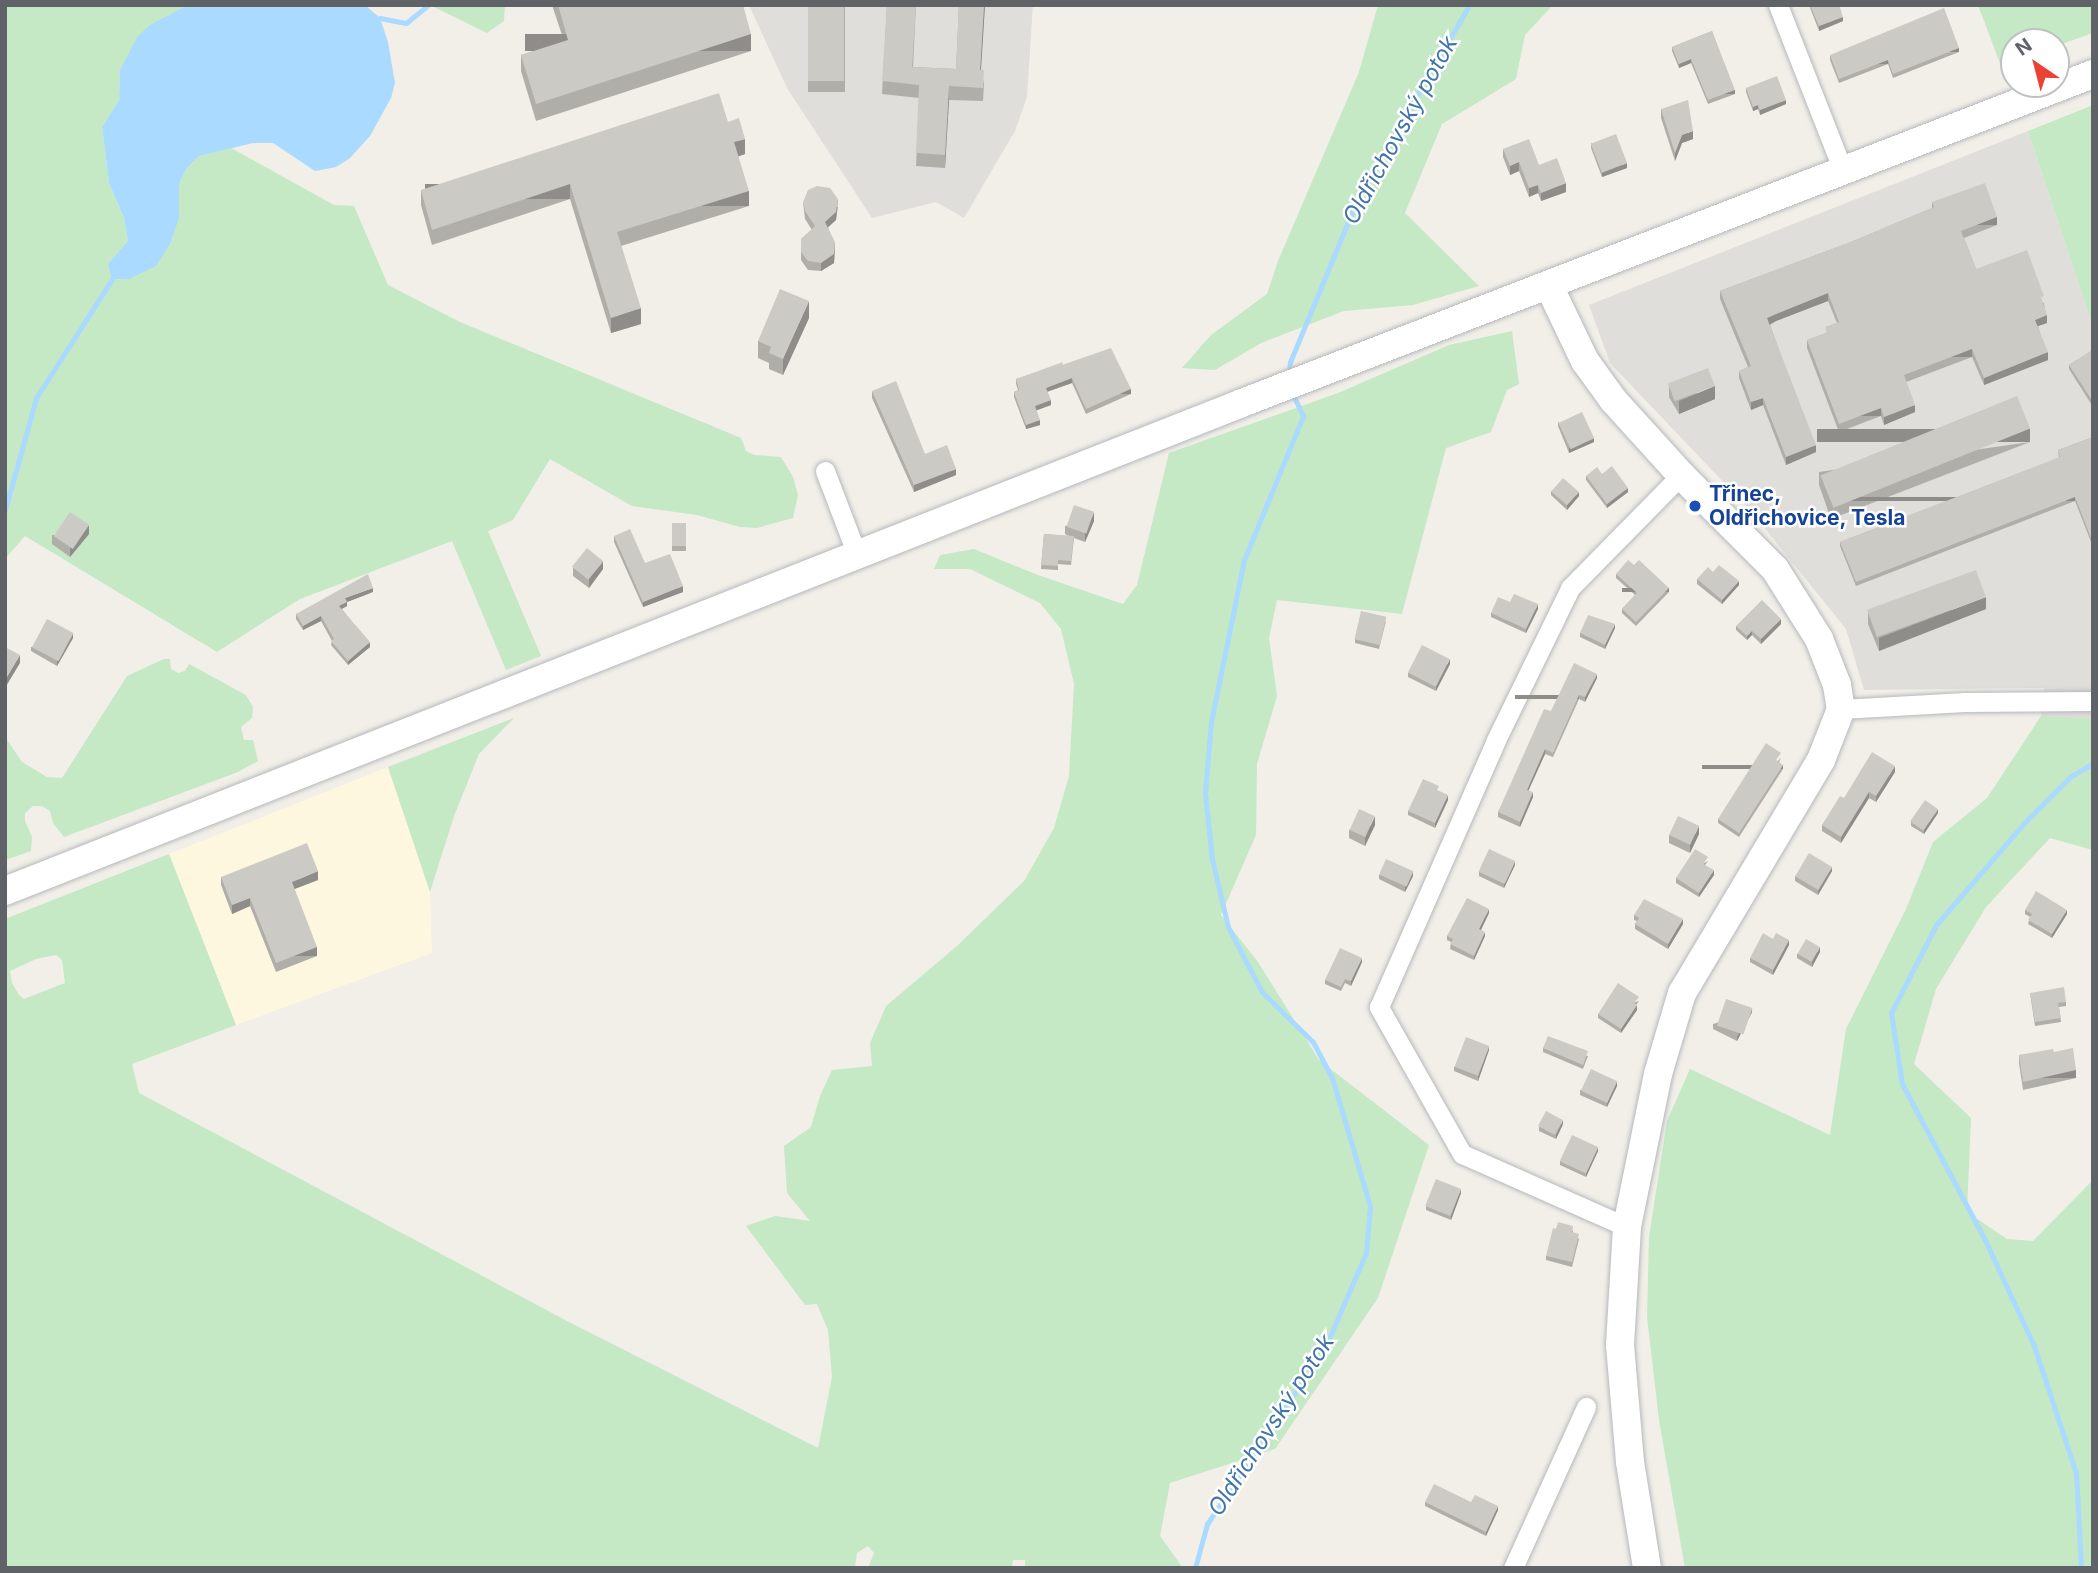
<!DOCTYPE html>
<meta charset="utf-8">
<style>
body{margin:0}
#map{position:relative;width:2098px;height:1573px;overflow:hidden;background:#f1efe8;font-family:Inter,sans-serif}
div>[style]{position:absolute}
.commercial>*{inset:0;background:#fef7e0}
.industrial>*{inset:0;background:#e0deda}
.green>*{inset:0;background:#c5e8c5}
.water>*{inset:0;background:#aadaff}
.stream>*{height:5px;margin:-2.5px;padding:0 2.5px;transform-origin:2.5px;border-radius:2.5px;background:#aadaff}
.roads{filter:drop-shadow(0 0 2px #b5b8bc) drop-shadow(0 0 2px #b5b8bc)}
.street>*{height:19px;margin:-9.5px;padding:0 9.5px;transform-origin:9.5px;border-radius:9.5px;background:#fff}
.secondary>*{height:28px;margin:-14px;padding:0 14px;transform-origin:14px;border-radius:14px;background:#fff}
.wall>*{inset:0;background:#afaea9;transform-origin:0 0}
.shaded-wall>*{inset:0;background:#8f8d8a;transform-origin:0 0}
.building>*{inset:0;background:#cccac5;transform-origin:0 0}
.dots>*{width:19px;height:19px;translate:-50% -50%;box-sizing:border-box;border:4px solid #fff;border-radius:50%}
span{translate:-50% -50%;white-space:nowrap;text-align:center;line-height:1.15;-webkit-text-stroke:5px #fff;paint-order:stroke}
.transit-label{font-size:21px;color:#164399;font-weight:700}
.left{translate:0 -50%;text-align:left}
.water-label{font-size:23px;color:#4174aa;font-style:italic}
.frame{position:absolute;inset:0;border:7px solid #5f6368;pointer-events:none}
.north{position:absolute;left:2000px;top:28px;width:70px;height:70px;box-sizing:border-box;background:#fff;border:2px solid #bfc1c3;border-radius:50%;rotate:325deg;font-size:19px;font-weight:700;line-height:28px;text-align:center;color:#5f6368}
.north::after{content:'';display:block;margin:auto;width:24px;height:32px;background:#ea4335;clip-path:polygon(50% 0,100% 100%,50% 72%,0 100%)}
</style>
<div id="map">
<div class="commercial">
<i style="clip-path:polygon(388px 767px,430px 892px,432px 953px,236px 1025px,169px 854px)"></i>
</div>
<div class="industrial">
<i style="clip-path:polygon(749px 5px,1033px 5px,1027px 97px,1015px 131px,964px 218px,936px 202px,872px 218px,787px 88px)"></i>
<i style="clip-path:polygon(2028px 131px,2093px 327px,2093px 719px,2083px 720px,2041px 716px,2044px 688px,1864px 690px,1846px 629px,1750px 510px,1610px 363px,1589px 305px)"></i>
</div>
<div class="green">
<i style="clip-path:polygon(5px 5px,188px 5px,176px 13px,120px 70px,119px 100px,102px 127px,109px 183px,124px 218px,128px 241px,108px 264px,179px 184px,186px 169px,199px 156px,231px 148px,334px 205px,354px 206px,388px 285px,460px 322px,741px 438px,746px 451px,754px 455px,781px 457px,793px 477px,798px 495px,793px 518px,757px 528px,740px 527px,697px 515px,632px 506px,550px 459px,513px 520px,488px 531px,541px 656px,506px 670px,452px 541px,300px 599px,217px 652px,25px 536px,5px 559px)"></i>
<i style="clip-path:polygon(430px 5px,505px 5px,504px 21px,487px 33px)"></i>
<i style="clip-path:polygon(1378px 5px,1553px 5px,1525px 35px,1516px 79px,1442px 124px,1405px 213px,1479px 286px,1413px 305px,1344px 311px,1261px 343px,1215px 370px,1182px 368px,1211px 335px,1267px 294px,1278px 261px,1359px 72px)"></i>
<i style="clip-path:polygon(1978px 5px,2093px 5px,2093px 33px,2056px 46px,2056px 42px,2014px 42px,2014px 61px,2001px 66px)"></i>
<i style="clip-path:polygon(2093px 105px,2093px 327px,2028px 131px)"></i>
<i style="clip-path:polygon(evenodd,1512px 331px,1519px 384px,1507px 390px,1491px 432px,1446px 448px,1402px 614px,1277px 600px,1269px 638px,1277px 696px,1257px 764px,1256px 835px,1221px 915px,1258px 962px,1319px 1060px,1429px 1145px,1378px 1298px,1275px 1449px,1170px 1483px,1160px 1536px,1183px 1568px,1025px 1568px,1025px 1560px,1013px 1560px,1012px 1568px,868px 1568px,874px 1553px,868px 1546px,857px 1553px,855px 1568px,5px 1568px,5px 919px,169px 854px,236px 1025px,132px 1064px,139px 1093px,567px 1321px,818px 1448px,832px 1377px,828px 1330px,817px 1304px,805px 1305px,746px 1226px,775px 1216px,810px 1221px,787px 1193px,784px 1146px,811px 1127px,820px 1096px,832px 1070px,872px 1066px,870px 1043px,886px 1006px,957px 946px,1024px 881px,1054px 828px,1069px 776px,1074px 684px,1061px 629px,1040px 603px,970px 569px,934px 569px,940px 555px,974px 549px,1038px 575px,1123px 604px,1137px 585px,1169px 453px,1338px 393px,1449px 345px,1512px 331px,56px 955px,62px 960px,65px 983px,24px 999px,19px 995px,12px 983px,10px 971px,36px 959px,56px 955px)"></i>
<i style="clip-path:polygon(164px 659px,170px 659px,171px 669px,178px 673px,185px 671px,189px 664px,246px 695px,253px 707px,252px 718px,241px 727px,244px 740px,253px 740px,258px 761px,238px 772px,64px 837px,53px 823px,50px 811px,42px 806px,33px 806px,25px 813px,25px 821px,32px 837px,31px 851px,5px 860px,5px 737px,22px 762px,47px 777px,62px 778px,127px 676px)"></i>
<i style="clip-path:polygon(2041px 716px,2093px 719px,2093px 850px,2050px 838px,1986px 907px,1936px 989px,1914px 1064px,1971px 1118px,1967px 1212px,2007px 1239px,2033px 1241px,2093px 1180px,2093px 1568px,1685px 1568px,1659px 1420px,1647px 1317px,1649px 1237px,1667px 1121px,1690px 1069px,1830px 1135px,1846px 1029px,1906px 909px,1933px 842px,1987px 798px)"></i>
<i style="clip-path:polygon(514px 718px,479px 754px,454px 816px,430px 892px,388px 767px)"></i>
</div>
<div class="water">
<i style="clip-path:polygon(188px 5px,365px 5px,380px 18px,388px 42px,395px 83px,391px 98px,370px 136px,349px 159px,336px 167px,315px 171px,273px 143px,253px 143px,199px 156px,186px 169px,179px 184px,179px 218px,170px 244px,156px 266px,129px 279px,112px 279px,108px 264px,128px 241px,124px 218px,109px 183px,102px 127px,119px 100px,120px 70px,138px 36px,150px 25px)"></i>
</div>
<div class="stream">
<i style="left:380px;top:18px;width:26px;rotate:11deg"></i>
<i style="left:406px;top:23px;width:28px;rotate:-39deg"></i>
<i style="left:1288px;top:377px;width:15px;rotate:-82deg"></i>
<i style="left:1290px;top:362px;width:175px;rotate:-67.5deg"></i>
<i style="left:1357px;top:200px;width:225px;rotate:-60.1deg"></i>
<i style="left:5px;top:510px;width:116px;rotate:-74.5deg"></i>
<i style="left:36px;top:398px;width:141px;rotate:-57.4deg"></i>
<i style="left:1195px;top:1568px;width:46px;rotate:-74.7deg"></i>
<i style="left:1207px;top:1524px;width:212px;rotate:-56.2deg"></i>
<i style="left:1325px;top:1348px;width:103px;rotate:-66.7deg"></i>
<i style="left:1366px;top:1253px;width:47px;rotate:-85.1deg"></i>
<i style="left:1370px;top:1206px;width:134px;rotate:-106.5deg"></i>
<i style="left:1332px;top:1078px;width:41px;rotate:-117.8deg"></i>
<i style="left:1313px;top:1042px;width:71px;rotate:-135.6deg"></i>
<i style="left:1262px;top:992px;width:73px;rotate:-117.6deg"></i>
<i style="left:1228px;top:927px;width:70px;rotate:-103.2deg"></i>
<i style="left:1212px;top:859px;width:66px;rotate:-96.1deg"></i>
<i style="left:1205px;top:793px;width:71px;rotate:-85.2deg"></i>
<i style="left:1211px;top:722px;width:165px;rotate:-78.5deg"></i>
<i style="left:1244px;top:560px;width:156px;rotate:-67.7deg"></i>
<i style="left:1303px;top:416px;width:26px;rotate:-115deg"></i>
<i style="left:2081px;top:1568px;width:95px;rotate:-93deg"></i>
<i style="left:2076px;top:1473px;width:134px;rotate:-108.3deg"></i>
<i style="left:2034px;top:1346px;width:117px;rotate:-114.8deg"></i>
<i style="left:1985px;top:1240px;width:177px;rotate:-118deg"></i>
<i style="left:1902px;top:1084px;width:72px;rotate:-98.8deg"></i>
<i style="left:1891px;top:1013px;width:99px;rotate:-62.9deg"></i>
<i style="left:1936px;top:925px;width:135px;rotate:-49.2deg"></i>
<i style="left:2024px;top:823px;width:65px;rotate:-45deg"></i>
<i style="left:2070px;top:777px;width:27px;rotate:-31deg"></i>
</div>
<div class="roads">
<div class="street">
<i style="left:1778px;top:5px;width:178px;rotate:68.6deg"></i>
<i style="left:825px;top:471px;width:90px;rotate:69.1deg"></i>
<i style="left:1841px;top:709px;width:124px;rotate:-3.2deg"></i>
<i style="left:1965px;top:702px;width:128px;rotate:-0.4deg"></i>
<i style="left:1627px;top:1227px;width:180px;rotate:-156.1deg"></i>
<i style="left:1462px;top:1154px;width:169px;rotate:-119.5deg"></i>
<i style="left:1379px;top:1007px;width:292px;rotate:-66.3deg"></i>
<i style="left:1496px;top:740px;width:169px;rotate:-64deg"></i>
<i style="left:1570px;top:588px;width:158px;rotate:-45.5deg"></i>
<i style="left:1513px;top:1568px;width:177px;rotate:-65.6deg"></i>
</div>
<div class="secondary">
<i style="left:1549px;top:286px;width:83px;rotate:64.4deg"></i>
<i style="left:1585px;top:361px;width:49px;rotate:54.1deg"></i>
<i style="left:1614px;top:401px;width:100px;rotate:47.8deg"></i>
<i style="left:1681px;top:475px;width:133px;rotate:45deg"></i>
<i style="left:1775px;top:569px;width:83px;rotate:57.8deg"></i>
<i style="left:1819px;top:639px;width:49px;rotate:68.6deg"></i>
<i style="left:1837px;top:685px;width:24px;rotate:81deg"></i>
<i style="left:1841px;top:709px;width:55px;rotate:111.4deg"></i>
<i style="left:1821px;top:760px;width:271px;rotate:120.8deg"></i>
<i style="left:1682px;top:993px;width:84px;rotate:106.5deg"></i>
<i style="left:1658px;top:1074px;width:156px;rotate:101.5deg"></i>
<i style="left:1627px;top:1227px;width:118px;rotate:93.4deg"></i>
<i style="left:1620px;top:1345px;width:117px;rotate:85.1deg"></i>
<i style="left:1630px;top:1462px;width:107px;rotate:80.9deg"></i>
<i style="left:5px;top:891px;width:1330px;rotate:-21.53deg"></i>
<i style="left:1242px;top:403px;width:912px;rotate:-21.14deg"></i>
</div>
</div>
<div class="wall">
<i style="clip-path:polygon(552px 5px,743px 5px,751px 51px,536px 121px,521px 71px,521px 55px,564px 41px)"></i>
<i style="left:808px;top:5px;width:37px;height:87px"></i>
<i style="clip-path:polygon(887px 5px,916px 5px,913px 67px,956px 69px,959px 5px,985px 5px,981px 70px,984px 84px,983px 101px,949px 100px,945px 168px,916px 166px,919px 98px,882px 94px)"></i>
<i style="clip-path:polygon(1809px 5px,1839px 5px,1843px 21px,1819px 31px)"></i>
<i style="clip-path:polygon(1712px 31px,1735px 94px,1708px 104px,1691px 63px,1679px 68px,1672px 51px,1672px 47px)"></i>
<i style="clip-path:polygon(1959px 52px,1893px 78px,1888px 64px,1839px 83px,1830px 60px,1830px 55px)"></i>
<i style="clip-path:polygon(1746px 88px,1786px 104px,1760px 115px,1758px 109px,1753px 111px,1746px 92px)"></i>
<i style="clip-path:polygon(1661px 109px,1693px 139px,1682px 143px,1675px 161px,1661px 118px)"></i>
<i style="clip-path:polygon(728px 122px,745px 154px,738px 156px,749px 206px,621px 246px,641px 324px,611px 333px,570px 199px,432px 245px,421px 205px,421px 190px)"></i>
<i style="clip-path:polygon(1591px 143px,1627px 168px,1602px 177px,1591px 148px)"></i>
<i style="clip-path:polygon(1503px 149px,1539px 165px,1566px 192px,1541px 201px,1538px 193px,1529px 197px,1519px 171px,1510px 175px,1503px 157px)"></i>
<i style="clip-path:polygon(803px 202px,838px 207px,836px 220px,828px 227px,835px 251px,834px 263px,821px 271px,808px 270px,801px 260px,801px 239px,812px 230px,805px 219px)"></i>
<i style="clip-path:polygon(1932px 202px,1997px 225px,1964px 238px,1976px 269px,2044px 303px,2047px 323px,2038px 326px,2048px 360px,1984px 385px,1972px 357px,1906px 382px,1915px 412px,1884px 425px,1881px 416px,1839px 432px,1807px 348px,1807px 340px,1826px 333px,1826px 327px,1837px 323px,1828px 301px,1776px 321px,1770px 325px,1816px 452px,1786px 465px,1763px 405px,1751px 410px,1739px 378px,1739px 371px,1748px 367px,1720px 299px,1720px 291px,1851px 242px,1932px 208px)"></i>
<i style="clip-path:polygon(809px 318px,783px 375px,769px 369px,769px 363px,758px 358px,758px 341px)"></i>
<i style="clip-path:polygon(2093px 350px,2093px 407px,2069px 369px,2069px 365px)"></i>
<i style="clip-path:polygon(1063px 365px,1131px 394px,1086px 414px,1072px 383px,1047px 392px,1051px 405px,1036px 410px,1040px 425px,1026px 429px,1014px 397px,1014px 392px,1018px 390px,1016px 384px,1016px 379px)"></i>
<i style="clip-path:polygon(1669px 385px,1715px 399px,1679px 414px,1669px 397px)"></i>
<i style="clip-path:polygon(872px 391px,925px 454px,956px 475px,914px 492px,872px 398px)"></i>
<i style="clip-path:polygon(1558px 422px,1594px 442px,1569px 453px,1558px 426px)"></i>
<i style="clip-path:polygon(2093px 437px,2093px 547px,2075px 501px,1856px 586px,1840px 546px,1840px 542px,2059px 458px,2058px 450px)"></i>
<i style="clip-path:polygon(2030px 442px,1831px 519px,1819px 485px,1819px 472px)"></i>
<i style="clip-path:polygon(1602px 474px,1628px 492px,1607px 508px,1586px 480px,1586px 476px)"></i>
<i style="clip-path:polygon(1551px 491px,1579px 496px,1567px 510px,1551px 495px)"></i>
<i style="clip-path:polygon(1094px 521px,1085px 542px,1074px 538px,1071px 565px,1058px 564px,1058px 570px,1041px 569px,1044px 534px,1069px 536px,1065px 534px,1065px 526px)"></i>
<i style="left:672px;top:523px;width:14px;height:28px"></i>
<i style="clip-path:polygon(89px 534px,70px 557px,52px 544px,52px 535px)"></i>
<i style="clip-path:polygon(614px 536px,645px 563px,683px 592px,643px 607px,614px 542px)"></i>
<i style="clip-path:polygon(573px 567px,603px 569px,589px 588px,573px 576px)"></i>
<i style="clip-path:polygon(1713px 572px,1739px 585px,1722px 604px,1697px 584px,1697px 579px)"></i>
<i style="clip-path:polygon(1616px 574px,1669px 592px,1636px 626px,1622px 613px,1622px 609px,1635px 595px,1616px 578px)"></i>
<i style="clip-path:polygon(373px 592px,347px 602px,347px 606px,342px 609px,370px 647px,348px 665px,331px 645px,332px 641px,321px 621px,303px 630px,296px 619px,296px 614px)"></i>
<i style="clip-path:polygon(1510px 602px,1538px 609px,1526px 633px,1491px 617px,1491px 613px)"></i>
<i style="clip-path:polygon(1986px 609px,1879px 651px,1868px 624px,1868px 611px)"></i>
<i style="clip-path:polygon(1386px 621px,1379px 649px,1355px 643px,1355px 639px)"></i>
<i style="clip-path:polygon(1781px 624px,1761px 644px,1752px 635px,1747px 640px,1736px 630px,1736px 626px)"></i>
<i style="clip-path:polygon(1615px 628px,1605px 649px,1580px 637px,1580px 633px)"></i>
<i style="clip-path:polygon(73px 638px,57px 666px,31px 651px,31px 647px)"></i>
<i style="clip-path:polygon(1450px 664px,1436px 691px,1408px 677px,1408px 673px)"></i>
<i style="clip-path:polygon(1597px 678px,1585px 702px,1579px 699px,1553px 757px,1545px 754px,1528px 790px,1533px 797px,1520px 827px,1498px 817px,1498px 812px,1551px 711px)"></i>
<i style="clip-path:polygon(1781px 758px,1779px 762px,1783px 769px,1739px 837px,1718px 823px,1718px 819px)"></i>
<i style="clip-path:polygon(1895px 772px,1876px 802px,1869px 798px,1841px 843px,1822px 831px,1822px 825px,1844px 798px)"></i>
<i style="clip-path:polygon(1448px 800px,1435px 828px,1408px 815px,1408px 811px)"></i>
<i style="clip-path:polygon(1938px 813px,1924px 834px,1911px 826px,1911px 822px)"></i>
<i style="clip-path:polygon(1375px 825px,1365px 846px,1349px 838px,1349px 830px)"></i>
<i style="clip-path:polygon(1699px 834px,1690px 853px,1669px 843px,1669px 835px)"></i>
<i style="clip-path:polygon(1708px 861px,1705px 865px,1714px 875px,1699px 897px,1676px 883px,1676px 878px)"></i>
<i style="clip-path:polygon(1515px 865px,1504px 888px,1479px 876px,1479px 872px)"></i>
<i style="clip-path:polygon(1832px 871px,1818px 895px,1795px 881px,1795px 876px)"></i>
<i style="clip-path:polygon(1379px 875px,1413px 876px,1405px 892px,1379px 879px)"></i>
<i style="clip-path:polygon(221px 877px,318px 880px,294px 889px,317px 956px,276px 972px,250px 906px,232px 914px,221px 885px)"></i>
<i style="clip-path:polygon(2025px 910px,2067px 914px,2052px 938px,2028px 924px,2030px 917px,2025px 914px)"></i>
<i style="clip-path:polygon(1489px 913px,1481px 930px,1485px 936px,1474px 960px,1450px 949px,1451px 942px,1447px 940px,1447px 936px)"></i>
<i style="clip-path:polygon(1634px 915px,1683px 924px,1668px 949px,1635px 929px,1635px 924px,1637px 921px,1634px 920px)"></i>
<i style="clip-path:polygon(1773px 939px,1789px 945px,1773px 975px,1750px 962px,1750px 958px)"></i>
<i style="clip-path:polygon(1820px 952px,1812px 967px,1797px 958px,1797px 954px)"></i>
<i style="clip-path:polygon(1362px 962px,1351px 986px,1345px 983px,1341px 991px,1325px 984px,1325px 980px)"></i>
<i style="clip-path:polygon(2030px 993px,2066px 1002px,2066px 1006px,2059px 1007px,2061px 1022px,2035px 1026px)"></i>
<i style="clip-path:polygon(1639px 1001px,1636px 1005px,1637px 1010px,1621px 1033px,1598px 1018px,1598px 1014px)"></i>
<i style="clip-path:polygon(1752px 1012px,1737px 1041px,1713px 1029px,1713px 1024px)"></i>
<i style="clip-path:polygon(1543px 1048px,1588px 1056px,1583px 1069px,1543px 1052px)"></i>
<i style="clip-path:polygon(1489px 1050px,1478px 1081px,1454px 1071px,1454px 1067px)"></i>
<i style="clip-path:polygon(2054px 1052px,2076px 1078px,2023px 1090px,2019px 1063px,2019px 1055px)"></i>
<i style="clip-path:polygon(1617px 1086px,1607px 1107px,1580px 1095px,1580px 1090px)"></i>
<i style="clip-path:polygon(1563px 1124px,1556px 1139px,1539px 1131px,1539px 1127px)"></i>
<i style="clip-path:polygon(1598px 1151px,1586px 1177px,1560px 1165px,1560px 1161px)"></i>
<i style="clip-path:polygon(1461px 1193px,1451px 1220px,1426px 1210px,1426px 1206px)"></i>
<i style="clip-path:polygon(1573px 1230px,1573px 1233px,1579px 1239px,1572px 1267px,1546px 1260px,1546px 1256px)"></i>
<i style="clip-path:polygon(1425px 1502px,1471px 1502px,1498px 1510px,1486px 1536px,1425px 1506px)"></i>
</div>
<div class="shaded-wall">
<i style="clip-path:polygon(984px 5px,985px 5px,980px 84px,980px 70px)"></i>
<i style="clip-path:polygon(1843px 17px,1843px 21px,1819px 31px,1819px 26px)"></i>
<i style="left:751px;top:34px;width:17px;height:226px;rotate:90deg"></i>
<i style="left:1959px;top:48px;width:4px;height:71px;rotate:90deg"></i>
<i style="clip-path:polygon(1691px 59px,1691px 63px,1679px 68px,1679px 64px)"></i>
<i style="left:1888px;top:60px;width:4px;height:53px;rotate:90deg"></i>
<i style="clip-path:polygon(949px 86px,949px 100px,945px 168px,945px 155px)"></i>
<i style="left:1735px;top:90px;width:4px;height:29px;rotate:90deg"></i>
<i style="clip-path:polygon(1786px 100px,1786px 104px,1760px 115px,1760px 110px)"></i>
<i style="clip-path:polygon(1758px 105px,1758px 109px,1753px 111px,1753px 107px)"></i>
<i style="clip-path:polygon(1693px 131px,1693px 139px,1682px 143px,1675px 161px,1675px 153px,1682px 135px)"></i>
<i style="clip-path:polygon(745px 139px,745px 154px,734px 158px,734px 142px)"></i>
<i style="clip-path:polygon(1519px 162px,1519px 171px,1510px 175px,1510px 166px)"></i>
<i style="clip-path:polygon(1627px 163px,1627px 168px,1602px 177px,1602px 173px)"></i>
<i style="clip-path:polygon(1566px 183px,1566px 192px,1541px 201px,1541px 193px)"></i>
<i style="left:570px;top:184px;width:15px;height:145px;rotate:90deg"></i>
<i style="clip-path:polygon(1538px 185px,1538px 193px,1529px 197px,1529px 188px)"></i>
<i style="left:749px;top:191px;width:15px;height:138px;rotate:90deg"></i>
<i style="clip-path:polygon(838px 199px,836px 220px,825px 230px,825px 222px)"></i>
<i style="left:1997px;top:217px;width:8px;height:39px;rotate:90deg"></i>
<i style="clip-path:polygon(835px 242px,834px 263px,821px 271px,821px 263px)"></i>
<i style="clip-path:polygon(1828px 293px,1828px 301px,1776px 321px,1767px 326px,1767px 318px,1776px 314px)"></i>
<i style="clip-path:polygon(809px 301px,809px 318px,783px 375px,783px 359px)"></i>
<i style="clip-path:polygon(641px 308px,641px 324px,611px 333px,611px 318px)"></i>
<i style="clip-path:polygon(2047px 315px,2047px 323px,2035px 327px,2035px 320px)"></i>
<i style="left:1972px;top:349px;width:8px;height:73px;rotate:90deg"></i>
<i style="clip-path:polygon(2048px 352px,2048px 360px,1984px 385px,1984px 378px)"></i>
<i style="clip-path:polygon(1072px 378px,1072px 383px,1046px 392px,1046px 388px)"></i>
<i style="clip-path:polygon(1715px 386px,1715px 399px,1679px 414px,1679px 401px)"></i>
<i style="left:1131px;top:389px;width:5px;height:49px;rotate:90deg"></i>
<i style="clip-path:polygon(1763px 398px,1763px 405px,1751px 410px,1751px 402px)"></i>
<i style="clip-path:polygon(1051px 400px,1051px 405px,1035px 411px,1035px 406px)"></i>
<i style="clip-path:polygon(1915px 405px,1915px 412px,1884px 425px,1884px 417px)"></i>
<i style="left:1881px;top:408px;width:8px;height:45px;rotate:90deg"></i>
<i style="clip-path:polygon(1040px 420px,1040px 425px,1026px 429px,1026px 425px)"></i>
<i style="left:2030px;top:429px;width:13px;height:213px;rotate:90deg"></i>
<i style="clip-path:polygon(1594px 438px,1594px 442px,1569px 453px,1569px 448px)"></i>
<i style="clip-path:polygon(1816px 445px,1816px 452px,1786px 465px,1786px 457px)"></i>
<i style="clip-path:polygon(956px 469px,956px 475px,914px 492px,914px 485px)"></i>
<i style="clip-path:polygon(1628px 488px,1628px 492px,1607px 508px,1607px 504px)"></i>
<i style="clip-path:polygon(1579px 492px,1579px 496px,1567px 510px,1567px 505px)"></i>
<i style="left:2075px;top:497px;width:4px;height:235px;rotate:90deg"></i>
<i style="clip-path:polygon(1094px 512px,1094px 521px,1085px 542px,1085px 534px)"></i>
<i style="clip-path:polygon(89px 525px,89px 534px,70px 557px,70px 549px)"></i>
<i style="clip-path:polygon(603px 561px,603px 569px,589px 588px,589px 579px)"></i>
<i style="clip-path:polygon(1739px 581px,1739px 585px,1722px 604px,1722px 600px)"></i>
<i style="clip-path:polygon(683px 586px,683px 592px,643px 607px,643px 602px)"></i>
<i style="clip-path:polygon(373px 588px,373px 592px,347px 602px,347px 606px,339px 610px,339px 606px,345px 598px)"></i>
<i style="left:1669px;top:588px;width:4px;height:47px;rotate:90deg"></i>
<i style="clip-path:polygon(1986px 597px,1986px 609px,1879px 651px,1879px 638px)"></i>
<i style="clip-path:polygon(1538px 604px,1538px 609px,1526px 633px,1526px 629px)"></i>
<i style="clip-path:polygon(321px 616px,321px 621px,303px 630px,303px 626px)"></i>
<i style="clip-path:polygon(1781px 619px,1781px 624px,1761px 644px,1761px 639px)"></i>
<i style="clip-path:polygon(1615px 624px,1615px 628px,1605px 649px,1605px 645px)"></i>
<i style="clip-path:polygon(1752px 631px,1752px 635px,1747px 640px,1747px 636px)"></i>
<i style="clip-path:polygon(73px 633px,73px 638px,57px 666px,57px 661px)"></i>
<i style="clip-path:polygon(370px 642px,370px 647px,348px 665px,348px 661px)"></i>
<i style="clip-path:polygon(20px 655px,20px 663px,5px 688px,5px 680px)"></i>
<i style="clip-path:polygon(1450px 659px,1450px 664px,1436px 691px,1436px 687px)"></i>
<i style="clip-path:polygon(1597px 674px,1597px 678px,1585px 702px,1585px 697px)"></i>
<i style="left:1579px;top:695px;width:4px;height:64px;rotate:90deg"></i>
<i style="clip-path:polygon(1545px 749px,1545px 754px,1527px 794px,1527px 790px)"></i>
<i style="left:1783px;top:765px;width:4px;height:81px;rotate:90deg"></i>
<i style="clip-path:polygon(1895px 766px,1895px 772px,1876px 802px,1876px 796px)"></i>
<i style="clip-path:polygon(1533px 792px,1533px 797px,1520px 827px,1520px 822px)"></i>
<i style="clip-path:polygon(1869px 792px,1869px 798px,1841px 843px,1841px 837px)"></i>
<i style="clip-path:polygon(1448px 795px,1448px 800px,1435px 828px,1435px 823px)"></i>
<i style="clip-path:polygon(1938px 809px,1938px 813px,1924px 834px,1924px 830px)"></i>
<i style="clip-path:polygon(1375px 816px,1375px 825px,1365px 846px,1365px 838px)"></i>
<i style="clip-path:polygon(1699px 826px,1699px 834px,1690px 853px,1690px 845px)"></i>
<i style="clip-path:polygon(1515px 861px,1515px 865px,1504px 888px,1504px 884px)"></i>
<i style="clip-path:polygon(1832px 867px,1832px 871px,1818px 895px,1818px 891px)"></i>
<i style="clip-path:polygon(1714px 870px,1714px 875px,1699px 897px,1699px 893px)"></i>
<i style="clip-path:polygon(318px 871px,318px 880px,292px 890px,292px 882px)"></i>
<i style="clip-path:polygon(1413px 871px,1413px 876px,1405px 892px,1405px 887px)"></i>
<i style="clip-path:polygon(250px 898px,250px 906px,232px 914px,232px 905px)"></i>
<i style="clip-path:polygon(1489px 909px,1489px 913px,1479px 934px,1479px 929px)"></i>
<i style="clip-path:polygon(2067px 910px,2067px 914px,2052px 938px,2052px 934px)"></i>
<i style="clip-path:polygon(1683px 919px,1683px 924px,1668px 949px,1668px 944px)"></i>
<i style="clip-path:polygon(1485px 932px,1485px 936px,1474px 960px,1474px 956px)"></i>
<i style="clip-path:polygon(1789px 940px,1789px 945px,1773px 975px,1773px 970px)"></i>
<i style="left:317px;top:947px;width:9px;height:44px;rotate:90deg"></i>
<i style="clip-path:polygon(1820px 947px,1820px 952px,1812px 967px,1812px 962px)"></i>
<i style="clip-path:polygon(1362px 958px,1362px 962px,1351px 986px,1351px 981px)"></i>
<i style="clip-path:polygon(1637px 1005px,1637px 1010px,1621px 1033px,1621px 1029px)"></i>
<i style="clip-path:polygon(1752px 1008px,1752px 1012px,1737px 1041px,1737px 1037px)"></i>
<i style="clip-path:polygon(1489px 1046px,1489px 1050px,1478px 1081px,1478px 1077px)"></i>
<i style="left:2076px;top:1070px;width:8px;height:54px;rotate:90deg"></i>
<i style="clip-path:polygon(1617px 1081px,1617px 1086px,1607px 1107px,1607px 1103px)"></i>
<i style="clip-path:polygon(1563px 1120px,1563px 1124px,1556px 1139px,1556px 1135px)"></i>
<i style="clip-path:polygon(1598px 1147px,1598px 1151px,1586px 1177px,1586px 1173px)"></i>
<i style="clip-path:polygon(1461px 1189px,1461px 1193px,1451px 1220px,1451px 1216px)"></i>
<i style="clip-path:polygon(1498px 1506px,1498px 1510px,1486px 1536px,1486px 1532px)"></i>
</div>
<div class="building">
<i style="clip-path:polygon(558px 5px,743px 5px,751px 34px,536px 104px,521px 55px,568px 40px)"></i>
<i style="left:808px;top:5px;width:36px;height:76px"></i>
<i style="clip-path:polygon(887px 5px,916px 5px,912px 67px,956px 69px,959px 5px,984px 5px,980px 70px,984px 70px,983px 88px,949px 86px,945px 155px,916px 153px,919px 85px,882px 81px)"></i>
<i style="clip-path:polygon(1810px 5px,1839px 5px,1843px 17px,1819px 26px)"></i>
<i style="clip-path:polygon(1944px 8px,1959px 48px,1893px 74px,1888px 60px,1839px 79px,1830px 55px)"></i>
<i style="clip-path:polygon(1712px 31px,1735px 90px,1708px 100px,1691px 59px,1679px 64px,1672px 47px)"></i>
<i style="clip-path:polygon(1777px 76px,1786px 100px,1760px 110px,1758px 105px,1753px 107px,1746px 88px)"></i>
<i style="clip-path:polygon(719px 93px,728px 122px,739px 118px,745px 139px,734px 142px,749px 191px,617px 232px,641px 308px,611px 318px,570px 184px,432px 230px,421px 190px)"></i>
<i style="clip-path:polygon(1688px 100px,1693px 131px,1682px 135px,1675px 153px,1661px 109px)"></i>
<i style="left:1616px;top:134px;width:31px;height:27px;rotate:69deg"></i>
<i style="clip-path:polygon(1529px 139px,1539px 165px,1557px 158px,1566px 183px,1541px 193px,1538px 185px,1529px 188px,1519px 162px,1510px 166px,1503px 149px)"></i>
<i style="clip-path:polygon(1985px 183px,1997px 217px,1961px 231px,1976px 269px,2027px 250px,2044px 296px,2041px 297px,2047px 315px,2035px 320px,2048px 352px,1984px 378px,1972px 349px,1904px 375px,1915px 405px,1884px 417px,1881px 408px,1839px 424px,1807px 340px,1826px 333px,1826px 327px,1839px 322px,1828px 293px,1776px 314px,1767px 318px,1816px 445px,1786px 457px,1763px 398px,1751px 402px,1739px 371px,1751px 366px,1720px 291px,1851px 242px,1934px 207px,1932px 202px)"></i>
<i style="clip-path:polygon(817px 186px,830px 188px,838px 199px,836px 212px,825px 222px,835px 242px,834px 254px,821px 263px,808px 261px,801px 252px,801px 239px,815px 226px,805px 211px,803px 202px,808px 190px)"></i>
<i style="clip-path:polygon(780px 289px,809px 301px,783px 359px,769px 353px,771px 347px,758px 341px)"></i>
<i style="clip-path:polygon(1111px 348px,1131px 389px,1086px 409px,1072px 378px,1046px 388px,1051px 400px,1035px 406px,1040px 420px,1026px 425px,1014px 392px,1019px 390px,1016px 379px,1063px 362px,1062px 365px)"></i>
<i style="clip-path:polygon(2093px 350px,2093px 402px,2069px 365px)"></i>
<i style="left:1708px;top:368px;width:19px;height:43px;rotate:69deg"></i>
<i style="clip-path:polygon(896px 381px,925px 454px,947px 445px,956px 469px,914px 485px,872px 391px)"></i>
<i style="left:2017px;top:396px;width:35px;height:212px;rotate:68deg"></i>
<i style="left:1582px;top:412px;width:29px;height:26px;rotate:65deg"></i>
<i style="clip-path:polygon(2093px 437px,2093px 543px,2075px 497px,1856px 582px,1840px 542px,2060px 457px,2058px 450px)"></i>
<i style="clip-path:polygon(1612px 466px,1628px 488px,1607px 504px,1586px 476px,1597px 467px,1602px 474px)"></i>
<i style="left:1563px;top:478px;width:21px;height:18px;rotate:41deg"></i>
<i style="left:1074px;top:505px;width:21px;height:23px;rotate:19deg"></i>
<i style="left:70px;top:512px;width:23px;height:29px;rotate:34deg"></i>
<i style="left:672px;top:523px;width:14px;height:23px"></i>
<i style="clip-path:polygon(630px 529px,645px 563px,670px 554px,683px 586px,643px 602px,614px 536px)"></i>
<i style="clip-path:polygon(1044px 534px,1074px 536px,1071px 561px,1058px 560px,1058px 566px,1041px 565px)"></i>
<i style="left:587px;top:548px;width:21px;height:24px;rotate:39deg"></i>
<i style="clip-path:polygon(1628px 560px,1634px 565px,1639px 560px,1669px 588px,1636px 622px,1622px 609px,1637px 593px,1616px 574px)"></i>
<i style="clip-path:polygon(1719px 565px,1739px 581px,1722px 600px,1697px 579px,1708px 567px,1713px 572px)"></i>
<i style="left:1976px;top:570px;width:29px;height:116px;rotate:70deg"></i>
<i style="clip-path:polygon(368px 574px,373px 588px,345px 598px,347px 602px,339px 606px,370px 642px,348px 661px,331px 641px,334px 639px,321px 616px,303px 626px,296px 614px)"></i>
<i style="clip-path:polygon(1514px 594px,1538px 604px,1526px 629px,1491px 613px,1498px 597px,1510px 602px)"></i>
<i style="clip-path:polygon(1762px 600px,1781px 619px,1761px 639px,1752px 631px,1747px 636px,1736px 626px)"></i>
<i style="left:1361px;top:611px;width:26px;height:29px;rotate:13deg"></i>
<i style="clip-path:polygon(1588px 615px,1615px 624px,1605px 645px,1580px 633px)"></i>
<i style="left:47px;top:619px;width:30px;height:32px;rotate:28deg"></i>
<i style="left:1422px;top:645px;width:31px;height:31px;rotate:27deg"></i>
<i style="clip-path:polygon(5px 647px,20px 655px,5px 680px)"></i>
<i style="clip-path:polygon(1574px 663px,1597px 674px,1585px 697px,1579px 695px,1553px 753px,1545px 749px,1527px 790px,1533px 792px,1520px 822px,1498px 812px,1544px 709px,1551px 711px)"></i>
<i style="clip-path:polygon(1766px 743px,1781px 753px,1776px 760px,1783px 765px,1739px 833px,1718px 819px)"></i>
<i style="clip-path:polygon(1872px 752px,1895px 766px,1876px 796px,1869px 792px,1841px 837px,1822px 825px,1840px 796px,1844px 798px)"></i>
<i style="clip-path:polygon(1423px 779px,1439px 786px,1437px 790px,1448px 795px,1435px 823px,1408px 811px)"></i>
<i style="left:1925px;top:800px;width:16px;height:26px;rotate:35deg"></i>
<i style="left:1359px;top:809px;width:17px;height:23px;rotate:24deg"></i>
<i style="left:1678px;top:816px;width:23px;height:21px;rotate:25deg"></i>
<i style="clip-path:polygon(307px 843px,318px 871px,292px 882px,317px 947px,276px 963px,250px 898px,232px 905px,221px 877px)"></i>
<i style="left:1489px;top:849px;width:29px;height:25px;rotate:25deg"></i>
<i style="clip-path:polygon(1695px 849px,1708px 857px,1703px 864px,1714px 870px,1699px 893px,1676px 878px)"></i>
<i style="left:1809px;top:853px;width:27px;height:27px;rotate:31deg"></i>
<i style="left:1386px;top:859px;width:30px;height:17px;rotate:24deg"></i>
<i style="clip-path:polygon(2036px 891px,2067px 910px,2052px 934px,2028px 920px,2032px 914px,2025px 910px)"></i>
<i style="clip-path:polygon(1467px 898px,1489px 909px,1479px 929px,1485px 932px,1474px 956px,1450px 944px,1453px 939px,1447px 936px)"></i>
<i style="clip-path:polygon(1644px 899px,1683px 919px,1668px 944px,1635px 924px,1639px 918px,1634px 915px)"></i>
<i style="clip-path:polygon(1763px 933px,1773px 939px,1776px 933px,1789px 940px,1773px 970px,1750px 958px)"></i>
<i style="left:1806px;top:939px;width:16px;height:17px;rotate:30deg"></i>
<i style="clip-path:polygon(1340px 948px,1362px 958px,1351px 981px,1345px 979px,1341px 987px,1325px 980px)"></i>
<i style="clip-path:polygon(1618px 983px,1639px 997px,1634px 1003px,1637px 1005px,1621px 1029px,1598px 1014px)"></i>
<i style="clip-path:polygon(2064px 987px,2066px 1002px,2058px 1003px,2061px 1018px,2035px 1022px,2030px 993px)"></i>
<i style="left:1726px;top:999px;width:28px;height:28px;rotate:19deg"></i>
<i style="clip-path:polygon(1548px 1036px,1588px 1051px,1583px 1065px,1543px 1048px)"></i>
<i style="left:1466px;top:1037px;width:25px;height:32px;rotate:21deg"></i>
<i style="clip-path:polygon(2073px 1048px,2076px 1070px,2023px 1082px,2019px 1055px,2053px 1049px,2054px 1052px)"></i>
<i style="left:1591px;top:1069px;width:29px;height:24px;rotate:25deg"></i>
<i style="left:1546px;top:1111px;width:19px;height:17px;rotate:28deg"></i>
<i style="left:1572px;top:1135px;width:29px;height:29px;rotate:25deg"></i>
<i style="left:1436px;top:1179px;width:27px;height:29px;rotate:22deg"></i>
<i style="clip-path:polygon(1558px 1222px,1573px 1226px,1572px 1232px,1579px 1234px,1572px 1262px,1546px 1256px,1553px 1228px,1556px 1229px)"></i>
<i style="clip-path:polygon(1434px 1484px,1471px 1502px,1475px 1495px,1498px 1506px,1486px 1532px,1425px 1502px)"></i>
</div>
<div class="dots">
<i style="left:1695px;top:506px;background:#1a4fb4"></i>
</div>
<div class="transit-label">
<span class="left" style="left:1709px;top:506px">Třinec,<br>Oldřichovice, Tesla</span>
</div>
<div class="water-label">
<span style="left:1400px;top:130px;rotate:-61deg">Oldřichovský potok</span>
<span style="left:1271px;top:1425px;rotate:-57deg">Oldřichovský potok</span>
</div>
<div class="frame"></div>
<div class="north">N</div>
</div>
